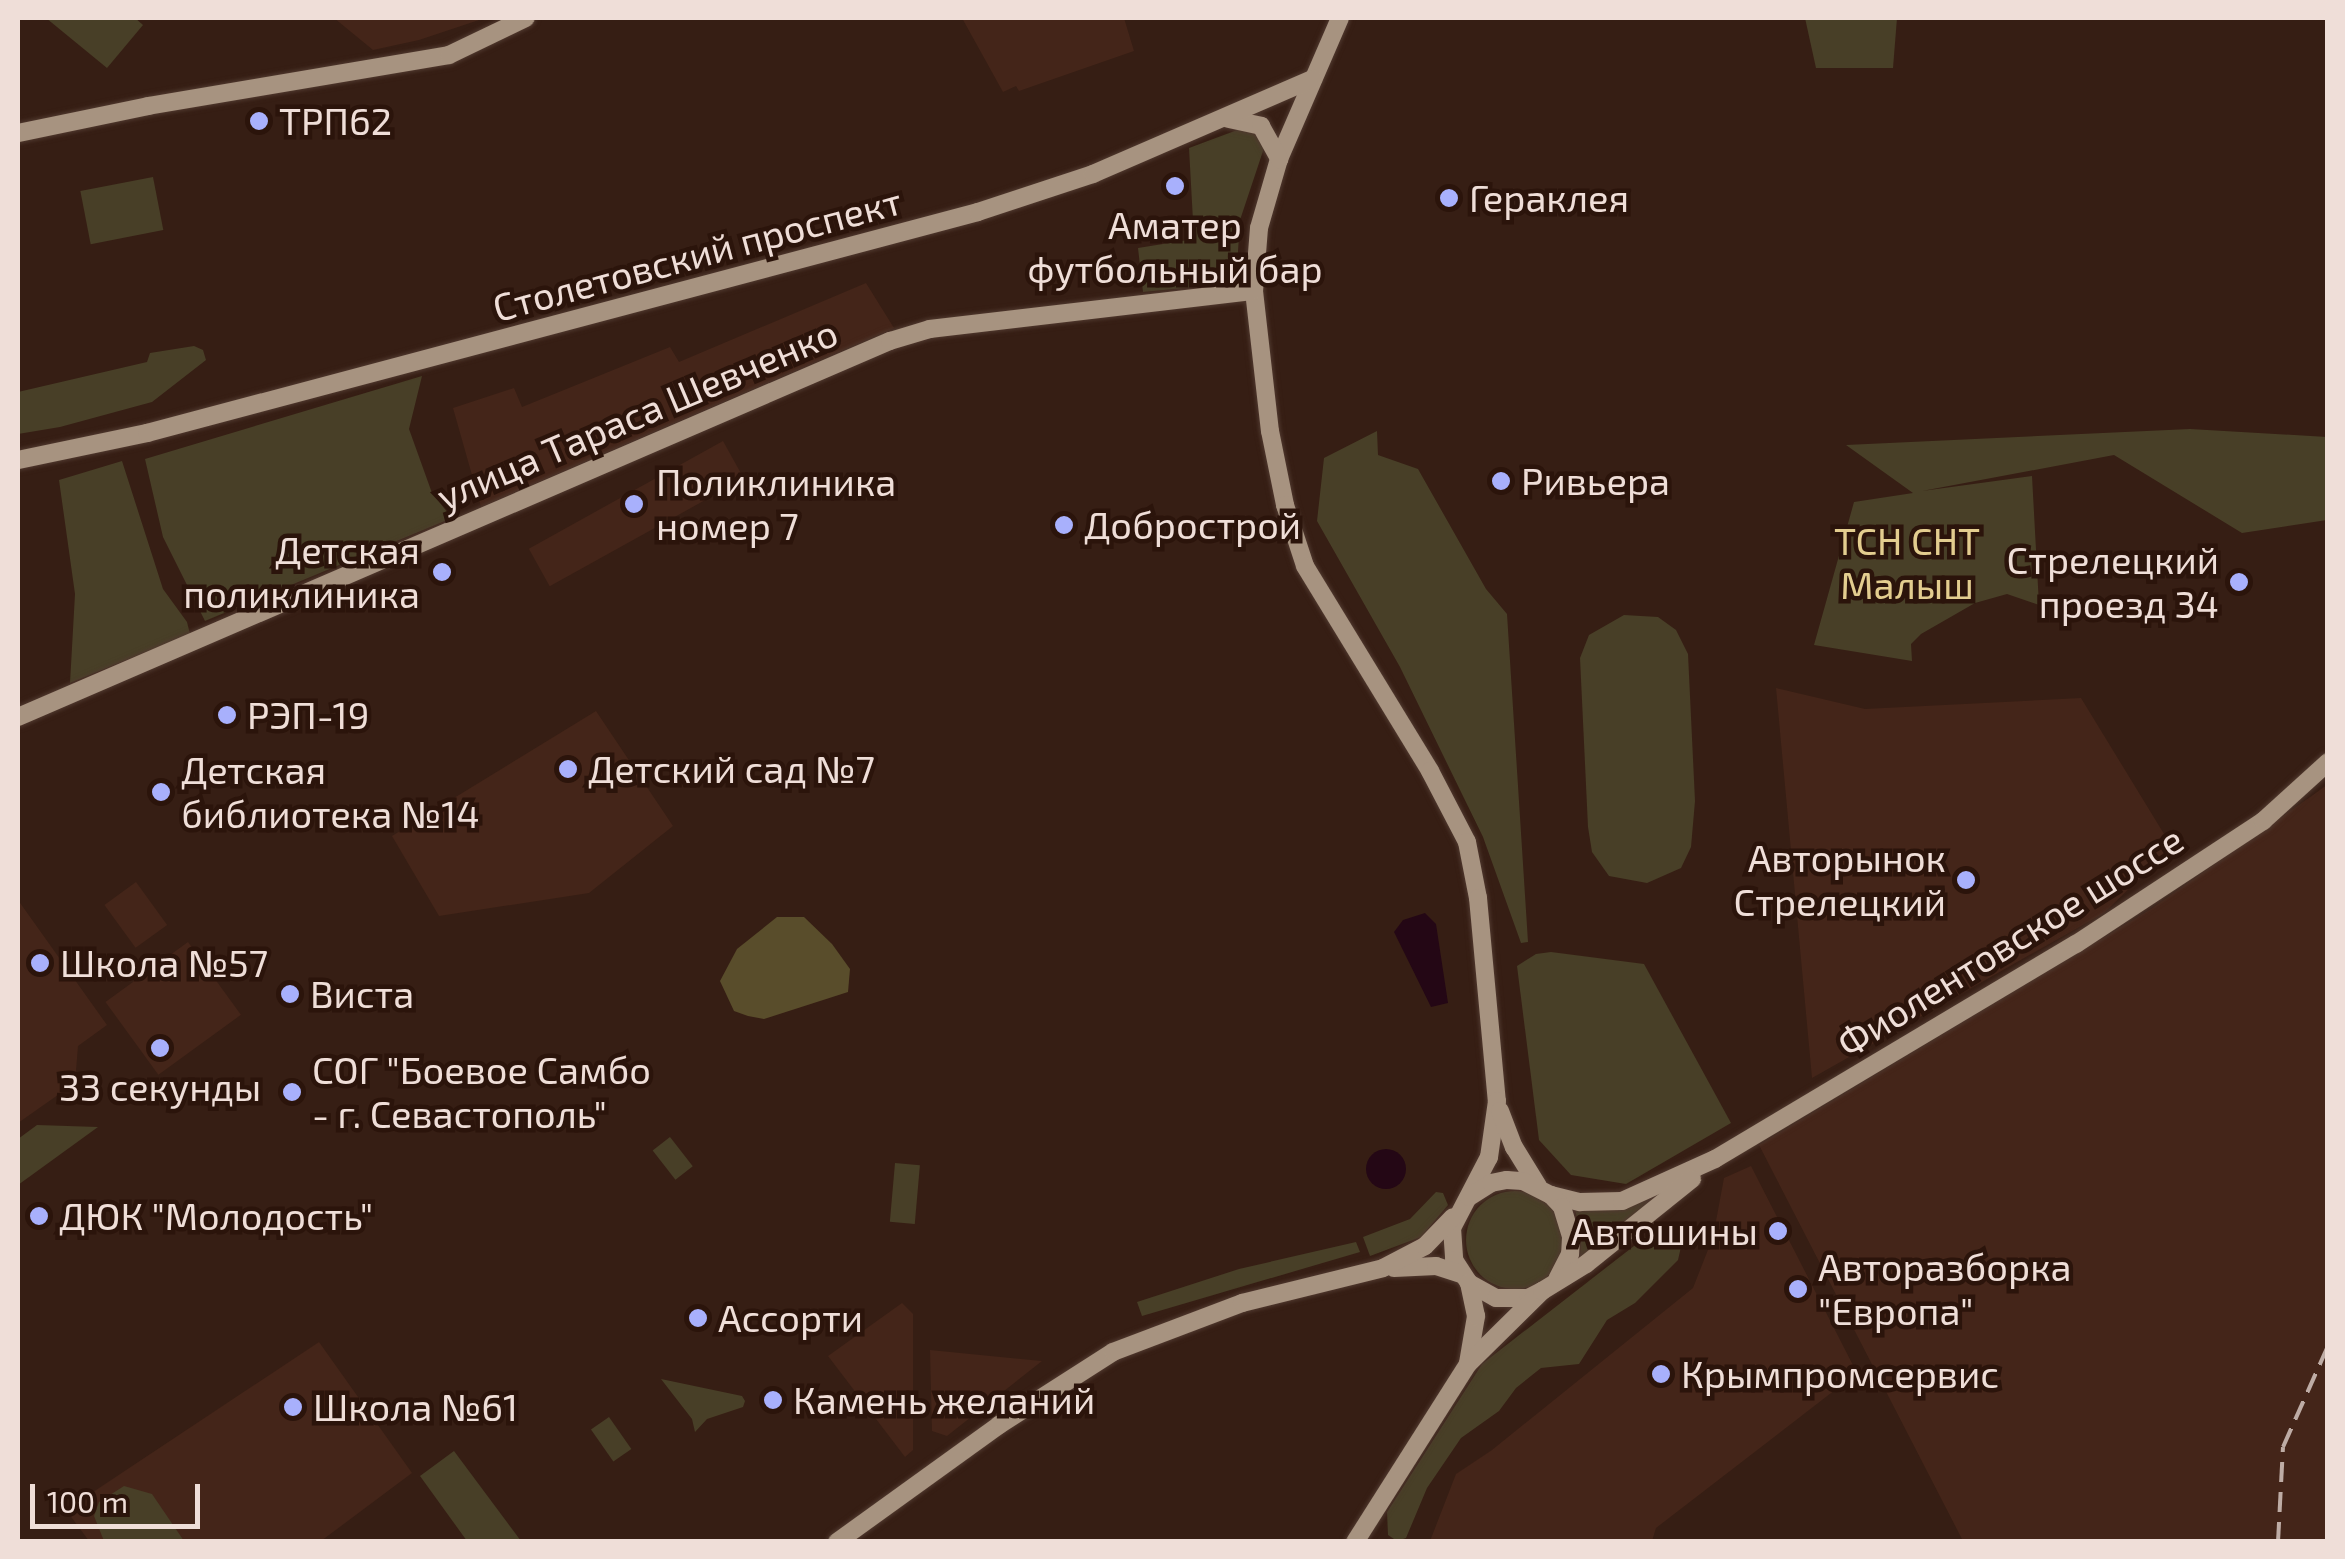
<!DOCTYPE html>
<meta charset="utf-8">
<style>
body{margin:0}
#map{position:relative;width:2345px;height:1559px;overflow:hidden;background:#361e14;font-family:"Exo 2",sans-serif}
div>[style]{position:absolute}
.built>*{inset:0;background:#442519;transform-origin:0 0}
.green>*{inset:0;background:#483f27;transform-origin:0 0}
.round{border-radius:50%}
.forest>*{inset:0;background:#594d2b}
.water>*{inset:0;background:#240715}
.roads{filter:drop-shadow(0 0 2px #50392f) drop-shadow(0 0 2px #50392f)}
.secondary>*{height:18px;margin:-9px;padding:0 9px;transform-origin:9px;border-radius:9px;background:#a79380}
.rail>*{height:4px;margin-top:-2px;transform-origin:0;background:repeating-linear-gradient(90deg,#beaca5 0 20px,transparent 0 30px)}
.dots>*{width:28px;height:28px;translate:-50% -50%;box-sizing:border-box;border:5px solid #2b140b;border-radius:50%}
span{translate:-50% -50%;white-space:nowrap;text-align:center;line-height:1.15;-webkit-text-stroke:9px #2b140b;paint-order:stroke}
.poi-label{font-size:38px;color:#efded8}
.left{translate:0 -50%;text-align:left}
.right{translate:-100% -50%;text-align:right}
.street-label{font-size:38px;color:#efded8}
.park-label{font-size:38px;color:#e3cd8f}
.frame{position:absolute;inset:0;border:20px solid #efded8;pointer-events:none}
.scale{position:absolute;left:30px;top:1484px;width:170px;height:45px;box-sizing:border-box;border:5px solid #efded8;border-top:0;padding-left:12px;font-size:30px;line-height:35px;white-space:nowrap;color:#efded8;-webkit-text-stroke:8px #2b140b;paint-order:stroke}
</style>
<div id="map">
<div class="built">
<i style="clip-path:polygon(334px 18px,485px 18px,419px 40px,373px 50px)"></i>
<i style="clip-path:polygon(962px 18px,1124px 18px,1134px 51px,1019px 91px,1016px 86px,1003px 92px)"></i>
<i style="clip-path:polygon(866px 283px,894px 328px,481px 507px,453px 408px,514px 388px,522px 407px,670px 347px,679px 362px)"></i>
<i style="left:723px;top:441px;width:43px;height:222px;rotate:61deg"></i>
<i style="clip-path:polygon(1776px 688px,1865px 709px,2081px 698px,2172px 847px,2104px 913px,1812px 1078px)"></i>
<i style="clip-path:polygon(596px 711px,673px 826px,589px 893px,439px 916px,392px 836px)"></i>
<i style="clip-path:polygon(2327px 785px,2327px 1541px,1963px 1541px,1759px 1145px,2151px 909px)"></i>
<i style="left:136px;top:882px;width:53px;height:39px;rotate:54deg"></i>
<i style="clip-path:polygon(18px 900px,107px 1025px,78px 1046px,75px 1083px,18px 1123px)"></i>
<i style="left:188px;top:942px;width:90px;height:102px;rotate:54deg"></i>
<i style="clip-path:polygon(1751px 1166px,1857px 1373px,1656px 1528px,1652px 1541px,1430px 1541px,1456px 1474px,1492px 1450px,1693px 1288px,1713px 1237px,1724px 1178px)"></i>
<i style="clip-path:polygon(902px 1303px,913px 1314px,913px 1450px,905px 1457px,828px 1356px)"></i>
<i style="clip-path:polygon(319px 1342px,412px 1473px,321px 1541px,89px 1541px,66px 1510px)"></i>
<i style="clip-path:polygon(930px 1350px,1042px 1361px,947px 1436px,932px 1431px)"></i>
</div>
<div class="green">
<i style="clip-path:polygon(46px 18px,135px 18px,143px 25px,107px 68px)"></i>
<i style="clip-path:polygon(1805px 18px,1897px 18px,1893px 68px,1816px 68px)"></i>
<i style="clip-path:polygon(1248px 126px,1265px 145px,1240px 220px,1236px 283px,1143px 292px,1138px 248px,1194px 239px,1189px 148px)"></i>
<i style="left:153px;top:177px;width:54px;height:74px;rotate:79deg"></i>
<i style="clip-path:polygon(194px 346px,203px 350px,206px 360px,152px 402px,60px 427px,18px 434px,18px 392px,147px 362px,150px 353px)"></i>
<i style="clip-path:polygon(422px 376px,409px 429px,432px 493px,452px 518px,205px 621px,163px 537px,145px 459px)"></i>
<i style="clip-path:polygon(2190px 429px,2327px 437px,2327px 520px,2242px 533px,2114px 455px,1922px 491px,2032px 476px,2039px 605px,2007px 594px,1975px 603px,1921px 634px,1911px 644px,1912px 661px,1814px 645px,1854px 502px,1913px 493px,1846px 445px)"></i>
<i style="clip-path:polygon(1377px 431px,1378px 455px,1418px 469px,1486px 589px,1507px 614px,1528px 942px,1521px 943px,1483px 837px,1400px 667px,1317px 521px,1324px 458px)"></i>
<i style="clip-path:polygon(122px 461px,163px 589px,187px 622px,190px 634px,70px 683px,75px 594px,59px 480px)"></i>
<i style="clip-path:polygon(1624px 615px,1658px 617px,1676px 630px,1688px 654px,1695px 801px,1691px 847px,1681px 868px,1647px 883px,1609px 876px,1592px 852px,1588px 827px,1580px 658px,1589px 635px)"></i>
<i style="clip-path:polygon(1551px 952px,1644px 964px,1731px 1123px,1626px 1184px,1571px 1175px,1539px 1140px,1517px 966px,1536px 954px)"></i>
<i style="clip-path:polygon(37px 1125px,98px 1127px,18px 1185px,18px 1139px)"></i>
<i style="left:670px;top:1137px;width:37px;height:22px;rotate:52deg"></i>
<i style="left:895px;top:1163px;width:25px;height:59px;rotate:5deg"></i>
<i style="clip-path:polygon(1676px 1184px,1580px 1261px,1581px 1233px,1574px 1206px)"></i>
<i class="round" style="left:1466px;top:1191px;width:98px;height:98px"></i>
<i style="clip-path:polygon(1436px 1192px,1443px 1193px,1448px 1205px,1421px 1237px,1370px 1256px,1363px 1237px,1410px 1219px)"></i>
<i style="clip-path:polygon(1669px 1224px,1683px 1238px,1678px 1260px,1635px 1303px,1607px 1320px,1579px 1364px,1541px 1368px,1516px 1388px,1499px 1411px,1461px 1438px,1427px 1488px,1406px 1538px,1397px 1541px,1388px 1535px,1387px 1512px,1482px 1364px,1661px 1225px)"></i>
<i style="clip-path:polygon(1356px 1242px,1360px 1252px,1142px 1316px,1137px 1302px,1239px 1269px)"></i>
<i style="clip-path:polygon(661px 1379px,742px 1396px,745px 1401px,743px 1407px,707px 1419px,695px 1432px,692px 1419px)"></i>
<i style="left:609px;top:1417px;width:39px;height:22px;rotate:55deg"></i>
<i style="clip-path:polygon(454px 1451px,521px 1541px,467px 1541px,420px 1476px)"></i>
<i style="clip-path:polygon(124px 1486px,152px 1494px,184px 1541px,104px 1541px,94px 1516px,99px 1502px)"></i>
</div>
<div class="forest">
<i style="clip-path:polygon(777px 917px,804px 917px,832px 944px,850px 969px,848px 992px,764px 1019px,748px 1016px,734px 1011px,720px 981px,737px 949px)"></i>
</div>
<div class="water">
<i style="clip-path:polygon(1425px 913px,1436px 924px,1448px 1003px,1431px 1007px,1394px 932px,1403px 920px)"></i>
<i class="round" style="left:1366px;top:1149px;width:40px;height:40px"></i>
</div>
<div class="roads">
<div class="secondary">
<i style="left:1340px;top:18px;width:154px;rotate:113.4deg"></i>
<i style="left:1279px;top:159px;width:72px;rotate:106.2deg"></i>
<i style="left:1259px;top:228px;width:63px;rotate:94.5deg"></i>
<i style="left:1254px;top:291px;width:141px;rotate:83.5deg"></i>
<i style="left:1270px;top:431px;width:76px;rotate:78.5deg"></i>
<i style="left:1285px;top:505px;width:64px;rotate:71.8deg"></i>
<i style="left:1305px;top:566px;width:240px;rotate:58.6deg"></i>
<i style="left:1430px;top:771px;width:80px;rotate:62.5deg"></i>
<i style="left:1467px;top:842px;width:57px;rotate:78.9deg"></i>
<i style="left:1478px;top:898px;width:204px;rotate:84.7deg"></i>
<i style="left:1497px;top:1101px;width:57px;rotate:98.1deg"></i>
<i style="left:1489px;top:1157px;width:80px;rotate:117.5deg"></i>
<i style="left:1452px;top:1228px;width:32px;rotate:86deg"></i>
<i style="left:1454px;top:1260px;width:27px;rotate:57deg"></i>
<i style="left:1469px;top:1283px;width:31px;rotate:29deg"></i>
<i style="left:1496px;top:1298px;width:32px"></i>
<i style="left:1528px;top:1298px;width:16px;rotate:-27deg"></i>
<i style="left:1229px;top:119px;width:33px;rotate:12deg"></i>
<i style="left:1261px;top:126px;width:38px;rotate:61deg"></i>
<i style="left:18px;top:133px;width:133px;rotate:-11.7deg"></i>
<i style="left:148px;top:106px;width:305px;rotate:-9.6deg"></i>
<i style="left:449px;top:55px;width:85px;rotate:-25.7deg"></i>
<i style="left:18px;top:460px;width:132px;rotate:-11.8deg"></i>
<i style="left:147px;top:433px;width:860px;rotate:-14.89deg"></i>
<i style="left:978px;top:212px;width:121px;rotate:-18.3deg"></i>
<i style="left:1093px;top:174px;width:240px;rotate:-23.4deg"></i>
<i style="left:18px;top:717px;width:950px;rotate:-23.33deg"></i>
<i style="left:890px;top:341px;width:42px;rotate:-16.7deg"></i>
<i style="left:930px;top:329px;width:326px;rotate:-6.7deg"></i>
<i style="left:1500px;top:1111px;width:39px;rotate:69deg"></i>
<i style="left:1514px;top:1147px;width:46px;rotate:58.4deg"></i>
<i style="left:1551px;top:1195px;width:30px;rotate:14deg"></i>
<i style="left:1580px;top:1202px;width:42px;rotate:-1.4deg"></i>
<i style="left:1622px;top:1201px;width:102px;rotate:-24.3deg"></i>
<i style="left:1715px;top:1159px;width:420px;rotate:-30.8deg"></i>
<i style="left:2076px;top:944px;width:224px;rotate:-33.3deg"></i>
<i style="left:2263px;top:821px;width:88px;rotate:-42.2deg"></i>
<i style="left:1469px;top:1197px;width:26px;rotate:-32deg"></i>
<i style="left:1491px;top:1183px;width:16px;rotate:-11deg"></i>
<i style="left:1507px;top:1180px;width:16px;rotate:4deg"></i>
<i style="left:1523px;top:1181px;width:31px;rotate:27deg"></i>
<i style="left:1551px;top:1195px;width:16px;rotate:47deg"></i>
<i style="left:1562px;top:1207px;width:31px;rotate:73deg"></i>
<i style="left:1571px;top:1237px;width:17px;rotate:93deg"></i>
<i style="left:1570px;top:1254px;width:28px;rotate:117deg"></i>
<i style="left:1394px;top:1268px;width:42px;rotate:-2.7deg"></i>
<i style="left:1436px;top:1266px;width:26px;rotate:18deg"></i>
<i style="left:1468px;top:1363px;width:48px;rotate:-80.3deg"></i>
<i style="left:1476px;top:1316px;width:34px;rotate:-102deg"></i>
<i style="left:837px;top:1542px;width:200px;rotate:-35.8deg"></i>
<i style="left:999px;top:1425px;width:135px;rotate:-32.6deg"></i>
<i style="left:1113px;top:1352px;width:138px;rotate:-20.8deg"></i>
<i style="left:1242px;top:1303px;width:145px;rotate:-13.9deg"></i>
<i style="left:1383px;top:1268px;width:47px;rotate:-27.6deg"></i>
<i style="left:1425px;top:1246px;width:40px;rotate:-46deg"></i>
<i style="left:1355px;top:1542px;width:211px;rotate:-57.6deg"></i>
<i style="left:1468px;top:1364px;width:104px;rotate:-44.6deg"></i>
<i style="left:1542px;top:1291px;width:52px;rotate:-31.5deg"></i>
<i style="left:1586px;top:1264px;width:136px;rotate:-38.7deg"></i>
</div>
</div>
<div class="rail">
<i style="left:2278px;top:1542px;width:95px;rotate:-87deg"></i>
<i style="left:2283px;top:1447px;width:111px;rotate:-66deg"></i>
</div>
<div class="dots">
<i style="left:259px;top:121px;background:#a8b0fc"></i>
<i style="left:1175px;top:186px;background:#a8b0fc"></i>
<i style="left:1449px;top:198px;background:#a8b0fc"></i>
<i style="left:1501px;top:481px;background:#a8b0fc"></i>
<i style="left:634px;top:504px;background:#a8b0fc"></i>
<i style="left:1064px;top:525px;background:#a8b0fc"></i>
<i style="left:442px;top:572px;background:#a8b0fc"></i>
<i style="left:2239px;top:582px;background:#a8b0fc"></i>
<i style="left:227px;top:715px;background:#a8b0fc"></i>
<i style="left:568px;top:769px;background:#a8b0fc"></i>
<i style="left:161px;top:792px;background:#a8b0fc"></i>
<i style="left:1966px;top:880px;background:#a8b0fc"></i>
<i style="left:40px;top:963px;background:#a8b0fc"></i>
<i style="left:290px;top:994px;background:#a8b0fc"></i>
<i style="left:160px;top:1048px;background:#a8b0fc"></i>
<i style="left:292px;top:1092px;background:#a8b0fc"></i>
<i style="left:39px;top:1216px;background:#a8b0fc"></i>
<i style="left:1778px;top:1231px;background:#a8b0fc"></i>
<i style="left:1798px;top:1289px;background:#a8b0fc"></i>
<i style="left:698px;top:1318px;background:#a8b0fc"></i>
<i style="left:1661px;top:1374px;background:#a8b0fc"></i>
<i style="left:773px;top:1400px;background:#a8b0fc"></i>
<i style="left:293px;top:1407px;background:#a8b0fc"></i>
</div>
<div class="poi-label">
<span class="left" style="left:279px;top:121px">ТРП62</span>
<span class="left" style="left:1469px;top:198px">Гераклея</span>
<span style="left:1175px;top:247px">Аматер<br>футбольный бар</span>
<span class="left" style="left:1521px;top:481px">Ривьера</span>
<span class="left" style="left:656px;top:504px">Поликлиника<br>номер 7</span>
<span class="left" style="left:1084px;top:525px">Добрострой</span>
<span class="right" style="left:420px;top:572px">Детская<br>поликлиника</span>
<span class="right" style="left:2219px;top:582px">Стрелецкий<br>проезд 34</span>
<span class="left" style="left:247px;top:715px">РЭП-19</span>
<span class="left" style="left:588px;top:769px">Детский сад №7</span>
<span class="left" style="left:181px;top:792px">Детская<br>библиотека №14</span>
<span class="right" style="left:1946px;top:880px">Авторынок<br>Стрелецкий</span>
<span class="left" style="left:60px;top:963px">Школа №57</span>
<span class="left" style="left:310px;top:994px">Виста</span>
<span class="left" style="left:312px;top:1092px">СОГ "Боевое Самбо<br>- г. Севастополь"</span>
<span style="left:160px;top:1087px">33 секунды</span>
<span class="left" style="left:59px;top:1216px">ДЮК "Молодость"</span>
<span class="right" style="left:1758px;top:1231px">Автошины</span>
<span class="left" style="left:1818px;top:1289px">Авторазборка<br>"Европа"</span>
<span class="left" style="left:718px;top:1318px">Ассорти</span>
<span class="left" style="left:1681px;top:1374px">Крымпромсервис</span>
<span class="left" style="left:793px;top:1400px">Камень желаний</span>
<span class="left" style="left:313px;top:1407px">Школа №61</span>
</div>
<div class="street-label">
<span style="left:697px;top:254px;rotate:-15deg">Столетовский проспект</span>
<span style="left:637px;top:414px;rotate:-23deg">улица Тараса Шевченко</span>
<span style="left:2010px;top:941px;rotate:-32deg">Фиолентовское шоссе</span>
</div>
<div class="park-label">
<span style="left:1907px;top:563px">ТСН СНТ<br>Малыш</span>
</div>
<div class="frame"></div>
<div class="scale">100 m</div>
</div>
